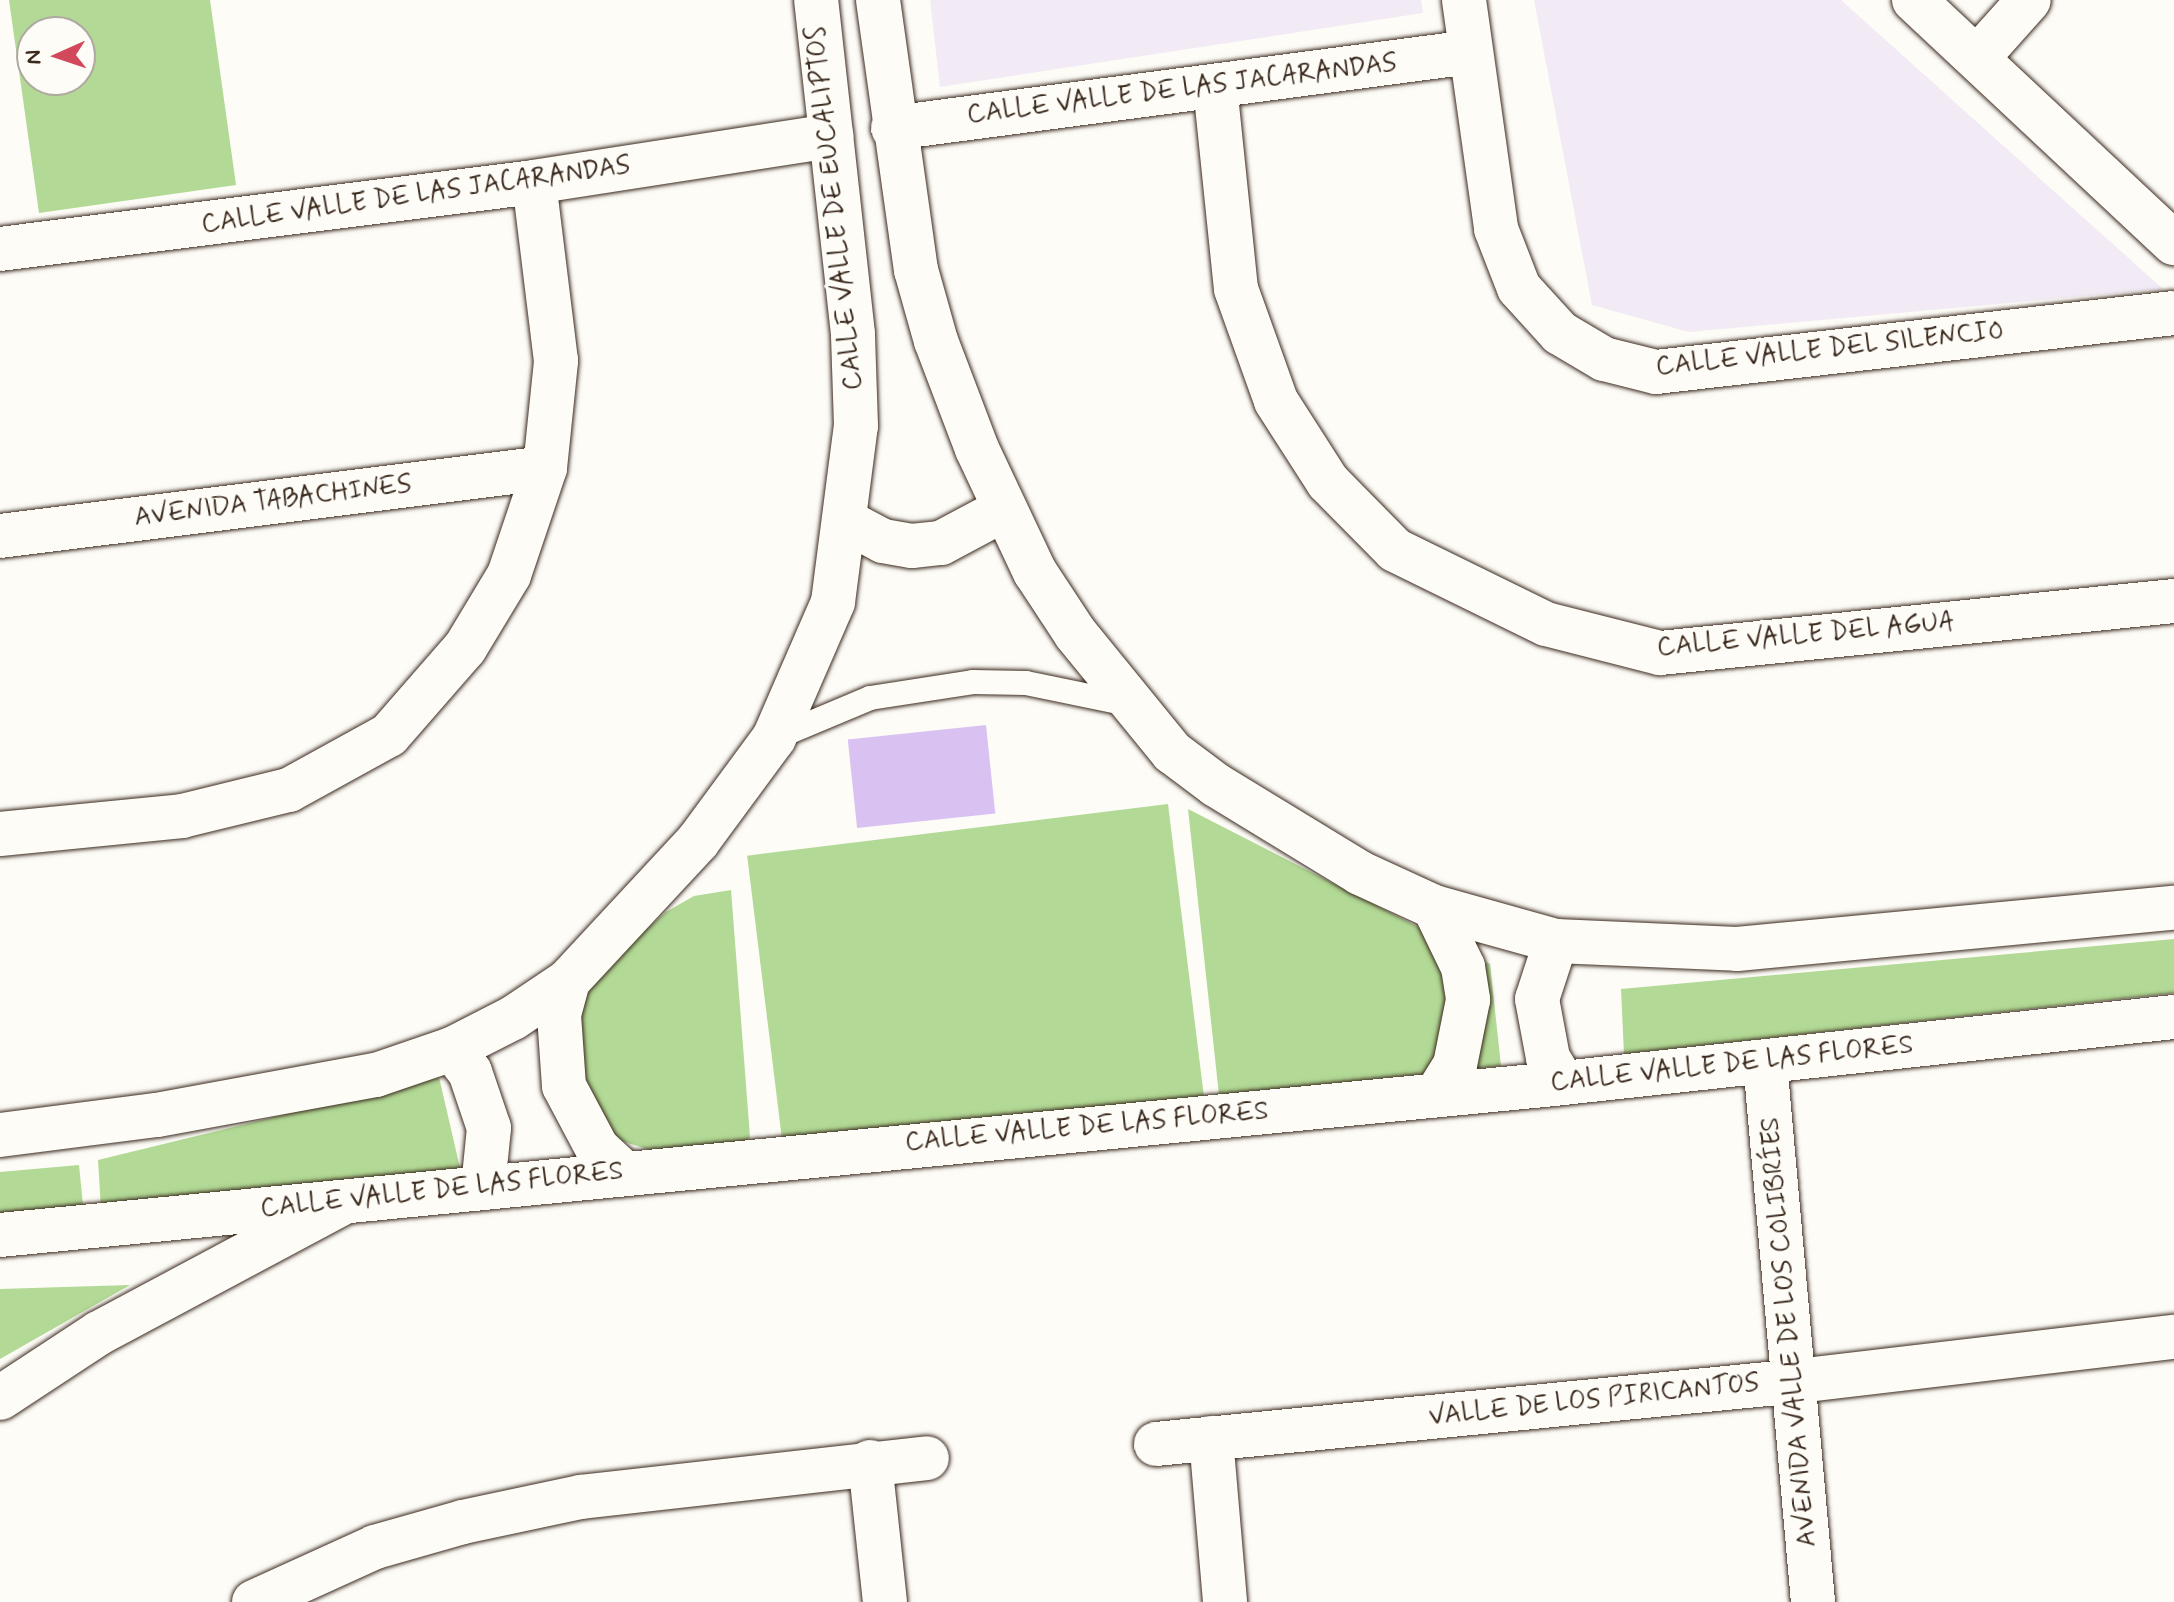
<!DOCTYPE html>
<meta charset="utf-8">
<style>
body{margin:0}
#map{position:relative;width:2174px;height:1602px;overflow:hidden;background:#fdfcf7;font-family:Mynerve,sans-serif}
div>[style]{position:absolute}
.built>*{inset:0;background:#f2ebf5}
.green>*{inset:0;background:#b2d995;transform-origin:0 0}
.building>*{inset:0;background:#d9c2f1;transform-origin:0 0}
.roads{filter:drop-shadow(0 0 2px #3b2a1e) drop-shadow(0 0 2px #3b2a1e)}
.service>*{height:24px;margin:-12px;padding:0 12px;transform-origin:12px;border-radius:12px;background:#fdfcf7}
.minor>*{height:44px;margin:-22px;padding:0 22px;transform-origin:22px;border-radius:22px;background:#fdfcf7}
.tertiary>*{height:44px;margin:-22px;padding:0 22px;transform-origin:22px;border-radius:22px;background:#fdfcf7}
span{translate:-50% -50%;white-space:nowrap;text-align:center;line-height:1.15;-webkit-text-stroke:6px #fdfcf7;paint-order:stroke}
.street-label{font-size:26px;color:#3b2a1e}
.north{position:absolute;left:16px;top:16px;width:80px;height:80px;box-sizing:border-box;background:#fdfcf7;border:2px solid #afa8a0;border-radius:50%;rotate:267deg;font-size:22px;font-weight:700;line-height:32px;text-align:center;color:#3b2a1e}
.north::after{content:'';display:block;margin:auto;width:28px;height:36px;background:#d1495b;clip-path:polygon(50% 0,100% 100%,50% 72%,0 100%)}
</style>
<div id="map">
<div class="built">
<i style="clip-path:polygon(930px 0,1421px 0,1423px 13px,940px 87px)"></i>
<i style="clip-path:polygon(1534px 0,1841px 0,2163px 289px,1689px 332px,1592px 305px)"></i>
</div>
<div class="green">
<i style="clip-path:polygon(evenodd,9px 0,210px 0,236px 185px,39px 213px,9px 0,32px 32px,80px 32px,80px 80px,32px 80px,32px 32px)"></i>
<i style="left:1168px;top:804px;width:299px;height:424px;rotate:83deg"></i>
<i style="clip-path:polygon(1188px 809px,1490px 964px,1501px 1066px,1219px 1095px)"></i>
<i style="clip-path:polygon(731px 890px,750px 1137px,739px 1152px,650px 1150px,596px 1133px,570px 1085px,582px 986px,666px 912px,694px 896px)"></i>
<i style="clip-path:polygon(2174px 939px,2174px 993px,1624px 1054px,1621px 989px)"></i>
<i style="clip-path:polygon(439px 1077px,460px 1168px,101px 1209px,98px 1160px)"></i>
<i style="clip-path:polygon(79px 1165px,83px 1205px,0 1217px,0 1172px)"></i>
<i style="clip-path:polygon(130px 1285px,0 1359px,0 1289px)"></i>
</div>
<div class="building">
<i style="left:986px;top:725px;width:89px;height:139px;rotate:84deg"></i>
</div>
<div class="roads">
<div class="service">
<i style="left:775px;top:738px;width:103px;rotate:-22.8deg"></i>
<i style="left:870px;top:698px;width:104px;rotate:-8.8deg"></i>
<i style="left:973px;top:682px;width:53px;rotate:1.1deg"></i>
<i style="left:1026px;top:683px;width:104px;rotate:11.6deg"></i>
</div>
<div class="minor">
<i style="left:1464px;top:0;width:231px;rotate:82deg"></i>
<i style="left:1496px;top:229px;width:63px;rotate:68.7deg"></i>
<i style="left:1519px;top:288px;width:61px;rotate:47.7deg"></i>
<i style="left:1560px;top:333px;width:51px;rotate:30.6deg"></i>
<i style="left:1604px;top:359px;width:54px;rotate:14deg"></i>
<i style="left:1656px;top:372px;width:521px;rotate:-6.5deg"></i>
<i style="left:1914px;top:0;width:356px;rotate:43.1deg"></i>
<i style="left:1978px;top:57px;width:76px;rotate:-48.2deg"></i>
<i style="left:1215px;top:86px;width:204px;rotate:84.1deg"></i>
<i style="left:1236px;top:289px;width:119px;rotate:70.3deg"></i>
<i style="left:1276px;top:401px;width:96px;rotate:57.3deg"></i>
<i style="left:1328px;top:482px;width:95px;rotate:45.4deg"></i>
<i style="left:1395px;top:550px;width:168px;rotate:26.1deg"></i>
<i style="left:1546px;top:624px;width:118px;rotate:14.3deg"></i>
<i style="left:1660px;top:653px;width:517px;rotate:-5.78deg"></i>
<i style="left:893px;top:128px;width:582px;rotate:-7.5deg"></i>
<i style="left:0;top:249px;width:538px;rotate:-7.15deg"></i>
<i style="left:534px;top:182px;width:301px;rotate:-8.8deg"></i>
<i style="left:0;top:536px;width:549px;rotate:-7.11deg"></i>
<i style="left:0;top:834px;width:183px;rotate:-5.6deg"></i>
<i style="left:182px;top:816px;width:110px;rotate:-13.7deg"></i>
<i style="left:289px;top:790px;width:114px;rotate:-28.8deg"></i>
<i style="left:389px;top:735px;width:116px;rotate:-48.9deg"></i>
<i style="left:465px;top:648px;width:85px;rotate:-58.9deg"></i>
<i style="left:509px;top:575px;width:113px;rotate:-71.4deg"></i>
<i style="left:545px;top:468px;width:108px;rotate:-84.1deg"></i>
<i style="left:556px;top:361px;width:180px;rotate:-97deg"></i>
<i style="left:0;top:1398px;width:118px;rotate:-33.3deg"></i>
<i style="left:99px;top:1333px;width:276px;rotate:-28.1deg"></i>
<i style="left:1211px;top:1438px;width:165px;rotate:85.1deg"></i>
<i style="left:1156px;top:1444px;width:644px;rotate:-5.61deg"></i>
<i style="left:1797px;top:1381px;width:380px;rotate:-6.7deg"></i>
<i style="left:870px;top:1462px;width:141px;rotate:83.9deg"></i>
<i style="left:254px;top:1602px;width:133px;rotate:-24.4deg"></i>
<i style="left:375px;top:1547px;width:91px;rotate:-15.9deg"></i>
<i style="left:463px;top:1522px;width:121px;rotate:-12deg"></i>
<i style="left:581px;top:1497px;width:348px;rotate:-6.4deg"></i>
</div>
<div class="tertiary">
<i style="left:878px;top:0;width:273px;rotate:82deg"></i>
<i style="left:916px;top:270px;width:74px;rotate:74.3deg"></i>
<i style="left:936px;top:341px;width:116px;rotate:69.2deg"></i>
<i style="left:977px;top:449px;width:136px;rotate:64.8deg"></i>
<i style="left:1035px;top:572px;width:73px;rotate:56.7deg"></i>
<i style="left:1075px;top:633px;width:154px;rotate:50.8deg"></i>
<i style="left:1172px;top:752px;width:55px;rotate:36.9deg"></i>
<i style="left:1216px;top:785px;width:169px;rotate:31.4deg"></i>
<i style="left:1360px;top:873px;width:81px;rotate:24.7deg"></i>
<i style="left:1434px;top:907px;width:127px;rotate:15.6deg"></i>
<i style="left:1556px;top:941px;width:181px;rotate:2.5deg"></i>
<i style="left:1737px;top:949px;width:439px;rotate:-5.4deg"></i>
<i style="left:847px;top:522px;width:41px;rotate:27.8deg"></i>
<i style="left:883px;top:541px;width:29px;rotate:10deg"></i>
<i style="left:912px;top:546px;width:29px;rotate:-6deg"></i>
<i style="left:941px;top:543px;width:72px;rotate:-28deg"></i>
<i style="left:1434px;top:907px;width:67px;rotate:64.2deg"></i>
<i style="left:1463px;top:967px;width:33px;rotate:81deg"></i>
<i style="left:1468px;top:1000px;width:66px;rotate:101.3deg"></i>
<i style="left:1455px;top:1065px;width:34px;rotate:122deg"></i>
<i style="left:1556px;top:941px;width:61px;rotate:108.1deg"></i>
<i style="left:1537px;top:999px;width:60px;rotate:79.4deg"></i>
<i style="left:1548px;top:1058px;width:29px;rotate:59deg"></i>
<i style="left:568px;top:981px;width:35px;rotate:105deg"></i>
<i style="left:559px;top:1015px;width:71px;rotate:86deg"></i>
<i style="left:564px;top:1086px;width:70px;rotate:62deg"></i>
<i style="left:597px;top:1148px;width:35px;rotate:43deg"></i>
<i style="left:452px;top:1049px;width:29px;rotate:52deg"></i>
<i style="left:470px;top:1072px;width:59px;rotate:71.3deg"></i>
<i style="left:489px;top:1128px;width:59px;rotate:95.8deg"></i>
<i style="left:1765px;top:1062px;width:542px;rotate:84.92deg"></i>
<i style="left:0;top:1135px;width:158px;rotate:-7.3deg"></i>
<i style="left:157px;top:1115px;width:223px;rotate:-10.4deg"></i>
<i style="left:376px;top:1075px;width:80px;rotate:-18.9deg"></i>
<i style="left:452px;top:1049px;width:68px;rotate:-26.9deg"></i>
<i style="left:513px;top:1018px;width:66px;rotate:-33.9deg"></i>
<i style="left:568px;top:981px;width:191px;rotate:-47.1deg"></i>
<i style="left:698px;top:841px;width:128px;rotate:-53.6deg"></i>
<i style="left:774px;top:738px;width:148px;rotate:-66.5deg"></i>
<i style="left:833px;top:602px;width:177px;rotate:-82.6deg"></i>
<i style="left:856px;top:426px;width:92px;rotate:-91.9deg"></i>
<i style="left:853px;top:334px;width:336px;rotate:-96.3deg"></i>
<i style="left:0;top:1235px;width:1570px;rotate:-5.55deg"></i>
<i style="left:1563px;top:1083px;width:615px;rotate:-6.17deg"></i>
</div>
</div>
<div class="street-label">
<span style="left:1182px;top:90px;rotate:-7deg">CALLE VALLE DE LAS JACARANDAS</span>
<span style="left:416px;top:196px;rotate:-8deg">CALLE VALLE DE LAS JACARANDAS</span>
<span style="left:836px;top:208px;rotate:-96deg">CALLE VALLE DE EUCALIPTOS</span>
<span style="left:1830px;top:350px;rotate:-6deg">CALLE VALLE DEL SILENCIO</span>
<span style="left:273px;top:502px;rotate:-7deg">AVENIDA TABACHINES</span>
<span style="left:1806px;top:636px;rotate:-5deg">CALLE VALLE DEL AGUA</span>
<span style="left:1732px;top:1065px;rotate:-6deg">CALLE VALLE DE LAS FLORES</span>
<span style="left:1087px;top:1128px;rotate:-5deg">CALLE VALLE DE LAS FLORES</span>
<span style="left:442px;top:1191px;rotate:-6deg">CALLE VALLE DE LAS FLORES</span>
<span style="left:1790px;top:1332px;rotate:-95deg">AVENIDA VALLE DE LOS COLIBRÍES</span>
<span style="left:1594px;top:1401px;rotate:-6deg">VALLE DE LOS PIRICANTOS</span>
</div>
<div class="north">N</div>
</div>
